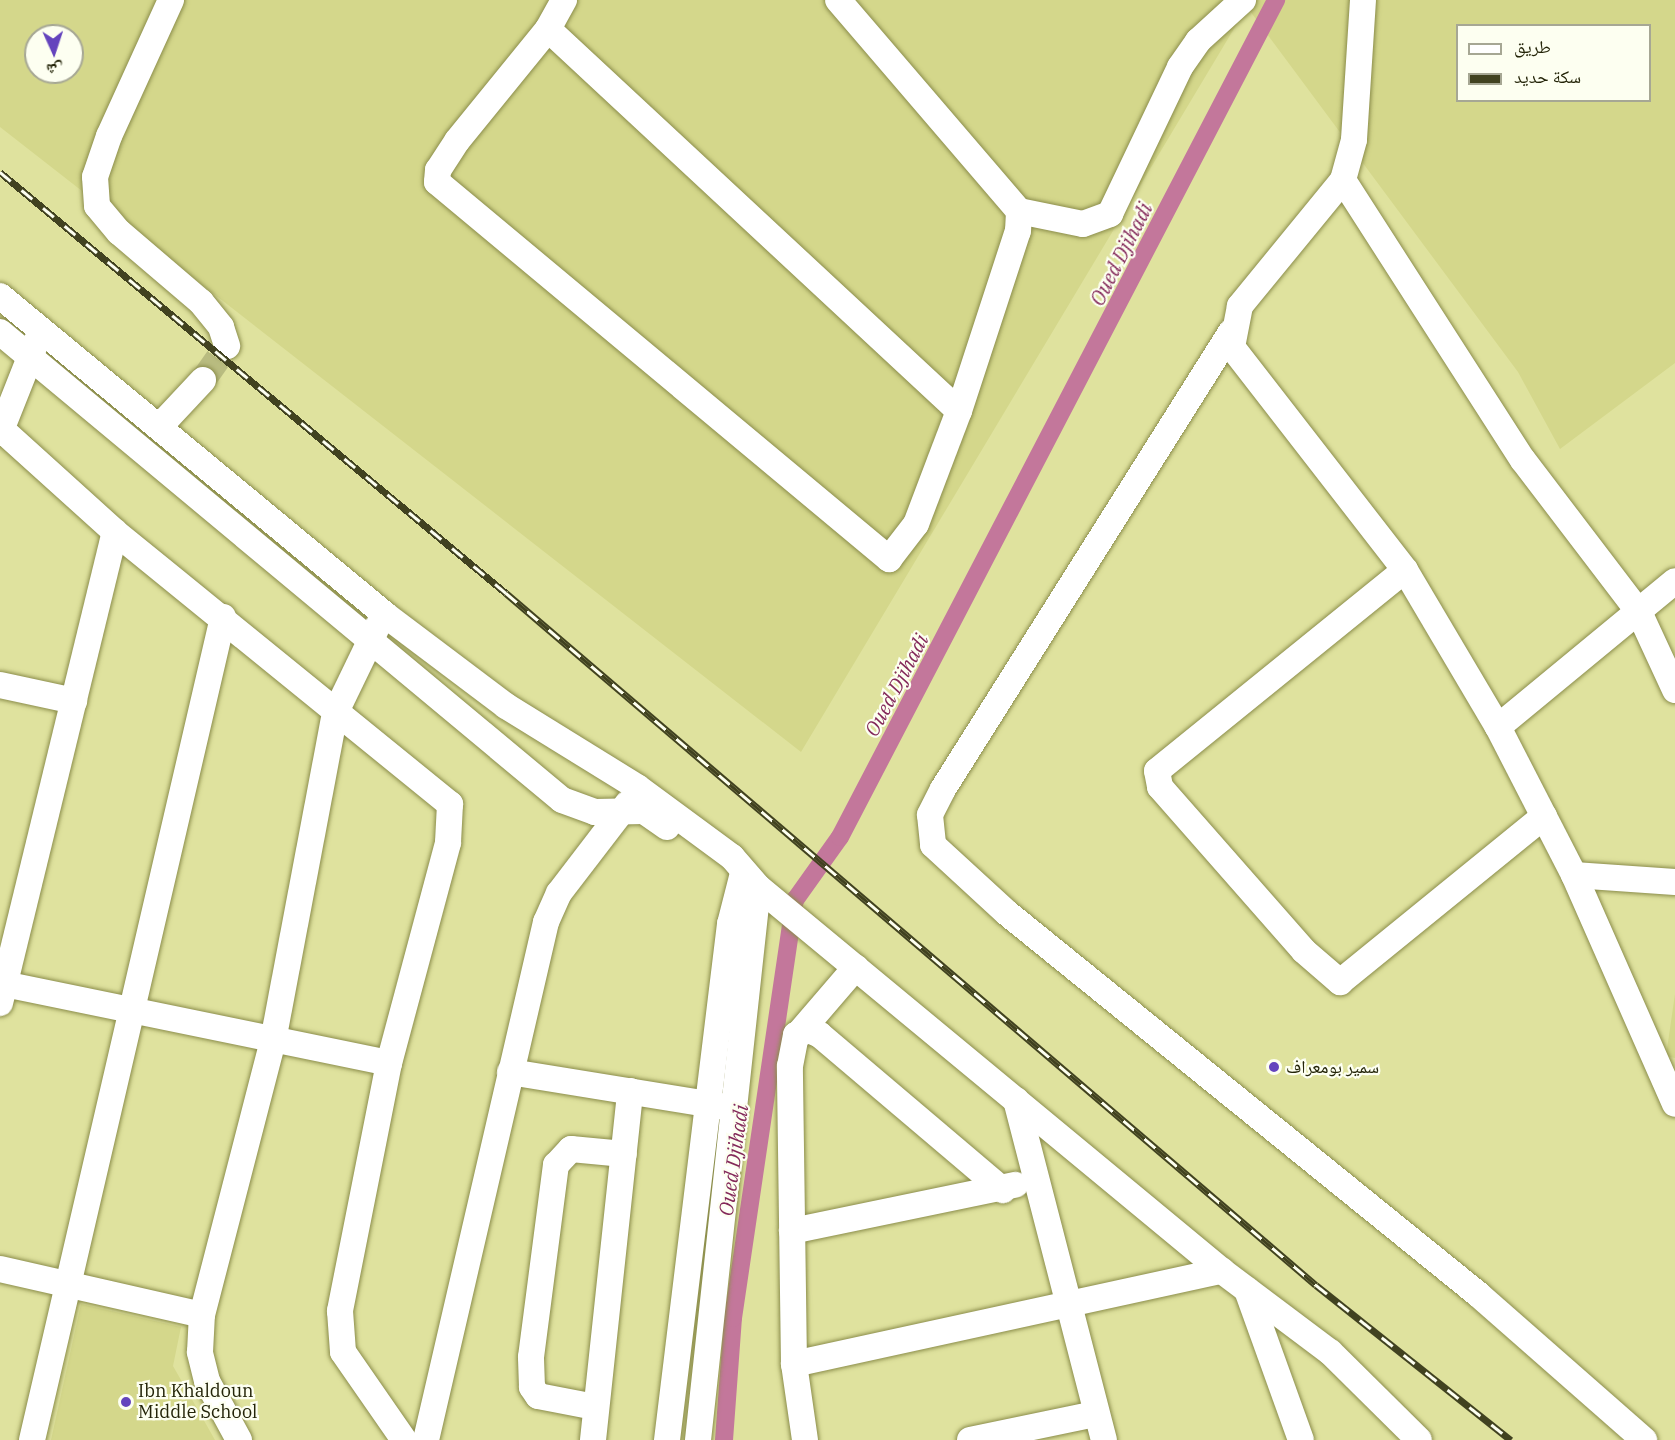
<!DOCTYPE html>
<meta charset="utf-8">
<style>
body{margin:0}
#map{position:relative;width:1675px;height:1440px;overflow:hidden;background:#dfe29e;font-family:"IBM Plex Serif","Noto Naskh Arabic",serif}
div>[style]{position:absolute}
.built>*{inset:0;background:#d4d78b}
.canal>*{height:18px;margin:-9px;padding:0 9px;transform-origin:9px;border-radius:9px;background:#c3779b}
.minor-tunnel>*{height:26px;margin-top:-13px;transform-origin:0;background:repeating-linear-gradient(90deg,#b9bc80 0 26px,transparent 0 39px)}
.roads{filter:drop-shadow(0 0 2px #8b8d4b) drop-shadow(0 0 2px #8b8d4b)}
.minor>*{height:26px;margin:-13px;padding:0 13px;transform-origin:13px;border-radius:13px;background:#fff}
.rail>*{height:7px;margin-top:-3.5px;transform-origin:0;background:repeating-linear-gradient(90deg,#fdfff1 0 14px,#414220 0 28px);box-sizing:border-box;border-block:2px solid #414220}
.dots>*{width:16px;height:16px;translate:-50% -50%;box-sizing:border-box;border:3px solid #fdfff1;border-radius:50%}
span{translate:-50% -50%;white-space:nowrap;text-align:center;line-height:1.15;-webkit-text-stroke:4.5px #fdfff1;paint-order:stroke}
.poi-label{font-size:18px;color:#232408}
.left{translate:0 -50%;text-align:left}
.water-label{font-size:20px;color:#83285a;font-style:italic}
.legend{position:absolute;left:1456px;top:24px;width:195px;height:78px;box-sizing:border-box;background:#fdfff1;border:2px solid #a6a794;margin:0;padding:8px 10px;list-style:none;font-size:18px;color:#232408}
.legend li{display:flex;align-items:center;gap:12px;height:30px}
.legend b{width:30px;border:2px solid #a6a794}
.north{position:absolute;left:24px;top:24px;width:60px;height:60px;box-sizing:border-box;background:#fdfff1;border:2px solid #a6a794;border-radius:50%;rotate:177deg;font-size:16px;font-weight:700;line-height:24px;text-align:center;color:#232408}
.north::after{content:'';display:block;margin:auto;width:21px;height:27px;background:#6444bd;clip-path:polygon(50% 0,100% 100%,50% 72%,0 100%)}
</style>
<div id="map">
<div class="built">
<i style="clip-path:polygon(evenodd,0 0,1675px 0,1675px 363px,1560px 449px,1518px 372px,1247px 7px,801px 752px,0 127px,0 0,1458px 26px,1650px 26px,1650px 100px,1458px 100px,1458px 26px,0 0,36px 36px,72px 36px,72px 72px,36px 72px,36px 36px)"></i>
<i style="clip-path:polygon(1675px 994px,1675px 1058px,1666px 1056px)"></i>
<i style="clip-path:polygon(81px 1304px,181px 1327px,173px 1366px,215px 1440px,51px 1440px)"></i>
</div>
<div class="canal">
<i style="left:724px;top:1440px;width:122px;rotate:-85.8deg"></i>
<i style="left:733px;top:1318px;width:423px;rotate:-81.6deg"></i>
<i style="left:795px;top:900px;width:77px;rotate:-54.5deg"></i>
<i style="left:840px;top:837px;width:944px;rotate:-62.48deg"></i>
</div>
<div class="minor-tunnel">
<i style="left:203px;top:380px;width:42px;rotate:-54.8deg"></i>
</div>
<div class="roads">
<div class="minor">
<i style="left:171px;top:0;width:149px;rotate:114.5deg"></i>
<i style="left:109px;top:136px;width:43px;rotate:108.9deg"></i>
<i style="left:95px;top:177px;width:29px;rotate:86deg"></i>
<i style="left:97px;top:206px;width:34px;rotate:50deg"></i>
<i style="left:119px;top:232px;width:108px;rotate:40.5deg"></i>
<i style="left:201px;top:302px;width:32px;rotate:51deg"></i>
<i style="left:221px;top:327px;width:20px;rotate:72deg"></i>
<i style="left:564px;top:0;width:33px;rotate:119deg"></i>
<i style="left:548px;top:29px;width:144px;rotate:129.1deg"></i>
<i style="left:457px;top:141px;width:35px;rotate:123deg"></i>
<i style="left:438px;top:170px;width:12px;rotate:95deg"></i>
<i style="left:437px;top:182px;width:589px;rotate:39.83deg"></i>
<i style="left:889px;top:559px;width:44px;rotate:-52.4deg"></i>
<i style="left:916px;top:524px;width:121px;rotate:-69.2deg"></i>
<i style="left:959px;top:411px;width:189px;rotate:-71.9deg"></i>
<i style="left:1018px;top:231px;width:20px;rotate:-87deg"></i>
<i style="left:1019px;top:211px;width:278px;rotate:-130.6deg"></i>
<i style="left:1363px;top:0;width:140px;rotate:93.7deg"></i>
<i style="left:1354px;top:140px;width:41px;rotate:105.4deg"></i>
<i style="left:1343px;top:180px;width:163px;rotate:129.3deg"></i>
<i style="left:1240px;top:306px;width:42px;rotate:101deg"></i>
<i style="left:1232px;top:347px;width:282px;rotate:52.2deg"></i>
<i style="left:1405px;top:570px;width:182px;rotate:59.4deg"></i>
<i style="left:1498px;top:727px;width:229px;rotate:-39.5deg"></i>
<i style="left:548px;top:29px;width:561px;rotate:42.91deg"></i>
<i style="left:1343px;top:180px;width:333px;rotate:57.3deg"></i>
<i style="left:1523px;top:460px;width:191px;rotate:52.7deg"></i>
<i style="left:1639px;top:612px;width:86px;rotate:65.2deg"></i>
<i style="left:1019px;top:211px;width:65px;rotate:11.5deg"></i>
<i style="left:1083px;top:224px;width:29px;rotate:-20deg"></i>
<i style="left:1110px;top:214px;width:163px;rotate:-64.5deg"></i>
<i style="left:1180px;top:67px;width:32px;rotate:-55deg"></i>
<i style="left:1198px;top:41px;width:61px;rotate:-42.3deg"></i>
<i style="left:0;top:296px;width:499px;rotate:39.6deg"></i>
<i style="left:384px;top:614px;width:153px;rotate:37deg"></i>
<i style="left:506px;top:706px;width:154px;rotate:31.7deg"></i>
<i style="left:637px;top:787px;width:118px;rotate:36.4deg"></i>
<i style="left:732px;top:857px;width:40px;rotate:49deg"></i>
<i style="left:758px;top:887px;width:602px;rotate:39.61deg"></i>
<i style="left:1222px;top:1271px;width:135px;rotate:36.9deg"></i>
<i style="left:1330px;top:1352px;width:125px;rotate:44.7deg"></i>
<i style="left:0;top:332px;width:731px;rotate:39.79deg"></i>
<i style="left:562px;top:800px;width:35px;rotate:20deg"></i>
<i style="left:595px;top:812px;width:49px;rotate:-1.2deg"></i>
<i style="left:644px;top:811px;width:28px;rotate:35deg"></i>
<i style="left:1231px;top:332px;width:540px;rotate:122.22deg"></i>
<i style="left:943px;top:789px;width:29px;rotate:117deg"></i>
<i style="left:930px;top:815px;width:30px;rotate:84deg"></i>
<i style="left:933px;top:845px;width:100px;rotate:42.6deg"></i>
<i style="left:1007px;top:913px;width:607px;rotate:38.98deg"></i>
<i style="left:1479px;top:1295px;width:220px;rotate:41.3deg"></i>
<i style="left:160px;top:426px;width:63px;rotate:-46.9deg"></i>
<i style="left:0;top:428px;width:155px;rotate:42.1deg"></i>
<i style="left:115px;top:532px;width:432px;rotate:39.1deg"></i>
<i style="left:450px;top:804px;width:39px;rotate:93deg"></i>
<i style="left:448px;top:843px;width:228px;rotate:105deg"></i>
<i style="left:389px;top:1063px;width:253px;rotate:101.2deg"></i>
<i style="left:340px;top:1311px;width:41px;rotate:85.8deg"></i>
<i style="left:343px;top:1352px;width:107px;rotate:55.3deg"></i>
<i style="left:0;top:433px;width:98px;rotate:-68.4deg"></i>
<i style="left:1405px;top:570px;width:319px;rotate:141deg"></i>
<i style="left:1157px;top:771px;width:16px;rotate:79deg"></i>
<i style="left:1160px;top:787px;width:218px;rotate:48.7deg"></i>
<i style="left:1304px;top:951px;width:48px;rotate:40.7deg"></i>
<i style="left:1340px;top:982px;width:263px;rotate:-39.1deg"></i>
<i style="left:0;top:685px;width:76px;rotate:12.2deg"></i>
<i style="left:1498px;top:727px;width:166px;rotate:62.8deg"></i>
<i style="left:1574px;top:875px;width:250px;rotate:66.2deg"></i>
<i style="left:1574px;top:875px;width:101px;rotate:4deg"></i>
<i style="left:4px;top:984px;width:393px;rotate:11.6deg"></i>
<i style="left:0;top:1003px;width:485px;rotate:-76.3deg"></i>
<i style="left:801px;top:1031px;width:84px;rotate:-49.3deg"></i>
<i style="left:510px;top:1072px;width:219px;rotate:9.2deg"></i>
<i style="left:1016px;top:1100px;width:351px;rotate:75.5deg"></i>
<i style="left:792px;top:1231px;width:228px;rotate:-11.7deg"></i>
<i style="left:0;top:1269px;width:207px;rotate:12.8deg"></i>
<i style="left:1247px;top:1290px;width:159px;rotate:70.2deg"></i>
<i style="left:794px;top:1364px;width:438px;rotate:-12.3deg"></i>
<i style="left:595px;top:1407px;width:58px;rotate:-169.1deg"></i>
<i style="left:538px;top:1396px;width:11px;rotate:-124deg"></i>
<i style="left:532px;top:1387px;width:30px;rotate:-92deg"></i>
<i style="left:531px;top:1357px;width:194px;rotate:-82.6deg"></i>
<i style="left:556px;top:1165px;width:22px;rotate:-47deg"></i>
<i style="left:571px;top:1149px;width:53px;rotate:5.4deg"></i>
<i style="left:32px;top:1440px;width:845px;rotate:-76.93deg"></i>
<i style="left:239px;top:1440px;width:67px;rotate:-118.5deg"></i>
<i style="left:207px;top:1381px;width:30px;rotate:-104deg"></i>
<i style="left:200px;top:1352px;width:37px;rotate:-87deg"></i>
<i style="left:202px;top:1315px;width:283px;rotate:-75.5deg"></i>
<i style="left:273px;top:1041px;width:333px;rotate:-79.3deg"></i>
<i style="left:335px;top:714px;width:97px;rotate:-64.2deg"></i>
<i style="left:426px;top:1440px;width:532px;rotate:-76.96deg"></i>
<i style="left:546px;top:922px;width:32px;rotate:-66deg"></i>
<i style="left:559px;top:893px;width:113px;rotate:-52.5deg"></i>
<i style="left:593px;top:1440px;width:351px;rotate:-83.9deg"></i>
<i style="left:667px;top:1440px;width:520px;rotate:-83.04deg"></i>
<i style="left:730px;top:924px;width:53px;rotate:-75.7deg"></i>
<i style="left:698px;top:1440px;width:556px;rotate:-83.81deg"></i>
<i style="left:805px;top:1440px;width:77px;rotate:-98.2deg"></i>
<i style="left:794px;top:1364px;width:298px;rotate:-90.8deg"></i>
<i style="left:790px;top:1066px;width:32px;rotate:-79deg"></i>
<i style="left:796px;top:1035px;width:14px;rotate:-21deg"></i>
<i style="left:809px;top:1030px;width:12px;rotate:24deg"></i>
<i style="left:820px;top:1035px;width:240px;rotate:40.3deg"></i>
<i style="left:970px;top:1440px;width:129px;rotate:-11.7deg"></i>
</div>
</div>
<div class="rail">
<i style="left:0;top:172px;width:658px;rotate:39.76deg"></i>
<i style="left:506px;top:593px;width:1065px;rotate:40.51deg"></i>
<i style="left:1316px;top:1285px;width:249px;rotate:38.5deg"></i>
</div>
<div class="dots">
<i style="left:1274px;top:1067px;background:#6444bd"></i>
<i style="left:126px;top:1402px;background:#6444bd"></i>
</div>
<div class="poi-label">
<span class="left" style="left:1286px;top:1067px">سمير بومعراف</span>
<span class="left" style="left:138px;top:1402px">Ibn Khaldoun<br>Middle School</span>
</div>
<div class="water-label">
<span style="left:1121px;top:254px;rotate:-63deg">Oued Djihadi</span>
<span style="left:896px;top:685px;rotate:-62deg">Oued Djihadi</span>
<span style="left:733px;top:1160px;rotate:-82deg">Oued Djihadi</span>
</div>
<ul class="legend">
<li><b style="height:8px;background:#fff"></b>طريق</li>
<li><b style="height:8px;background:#414220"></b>سكة حديد</li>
</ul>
<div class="north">ش</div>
</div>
